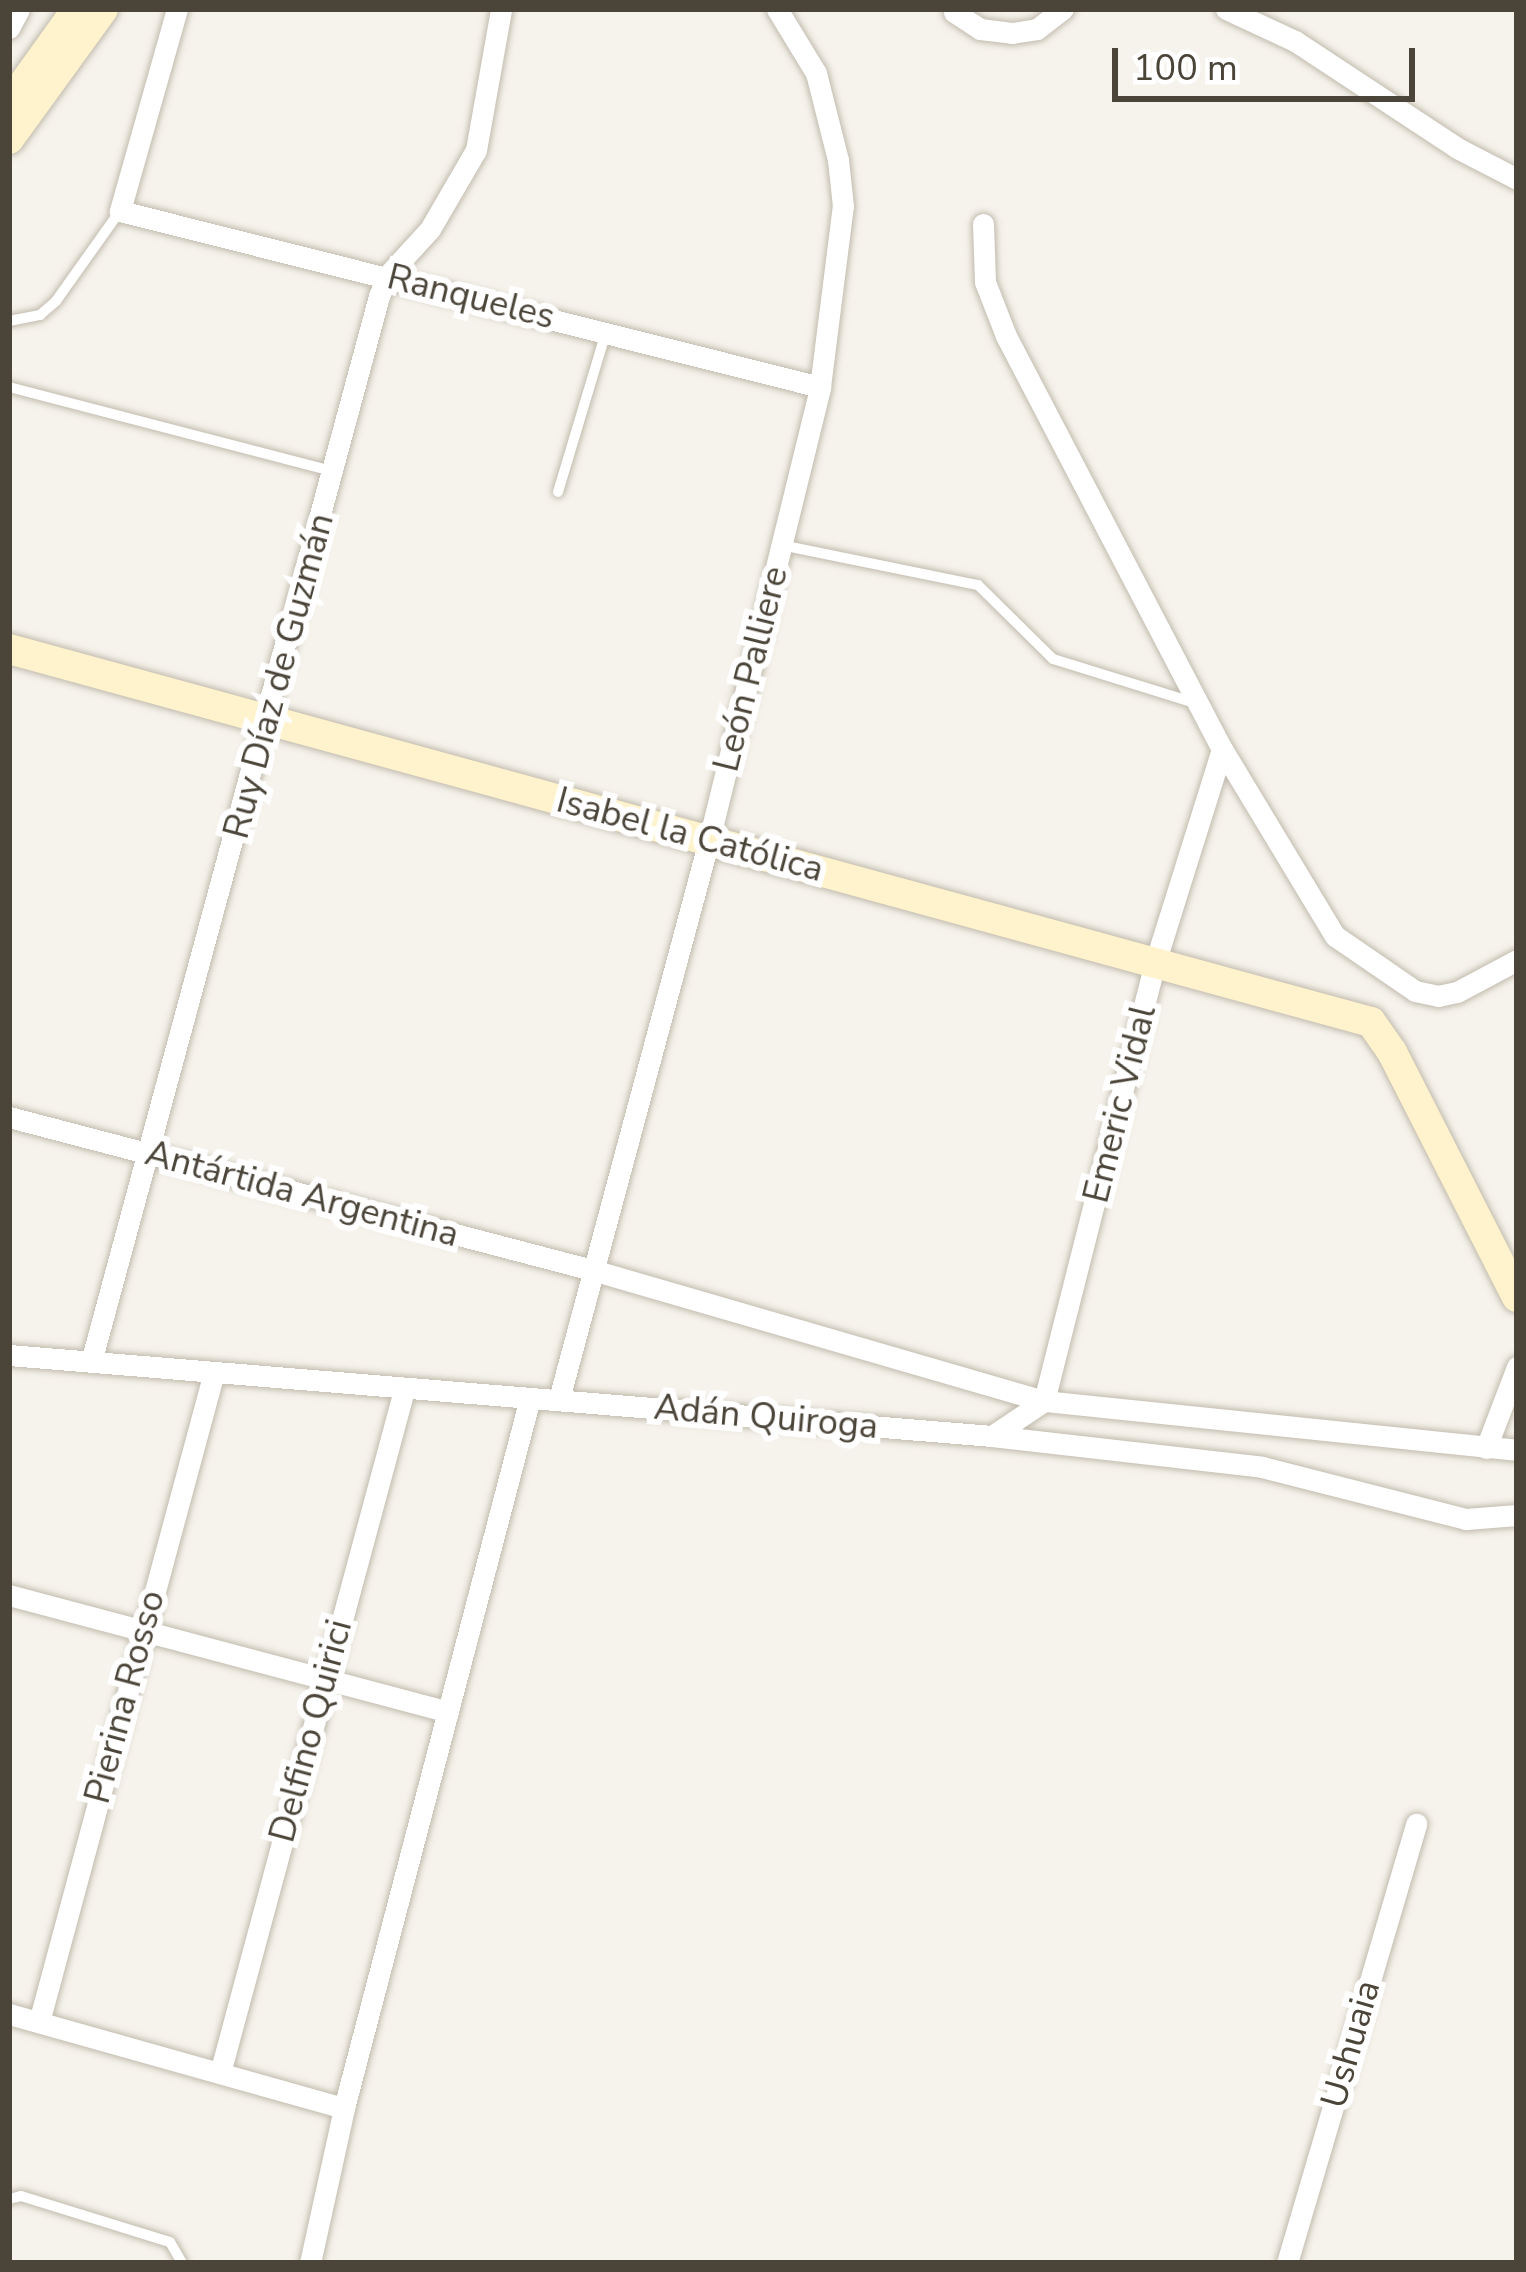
<!DOCTYPE html>
<meta charset="utf-8">
<style>
body{margin:0}
#map{position:relative;width:1526px;height:2272px;overflow:hidden;background:#f6f3ec;font-family:"Nunito Sans",sans-serif}
div>[style]{position:absolute}
.roads{filter:drop-shadow(0 0 3px #c2bbae) drop-shadow(0 0 3px #c2bbae)}
.service>*{height:10px;margin:-5px;padding:0 5px;transform-origin:5px;border-radius:5px;background:#fff}
.minor>*{height:21px;margin:-10.5px;padding:0 10.5px;transform-origin:10.5px;border-radius:10.5px;background:#fff}
.secondary>*{height:30px;margin:-15px;padding:0 15px;transform-origin:15px;border-radius:15px;background:#fff3cd}
span{translate:-50% -50%;white-space:nowrap;text-align:center;line-height:1.15;-webkit-text-stroke:12px #fff;paint-order:stroke}
.street-label{font-size:36px;color:#4b4439}
.frame{position:absolute;inset:0;border:12px solid #4b4439;pointer-events:none}
.scale{position:absolute;left:1112px;top:48px;width:303px;height:54px;box-sizing:border-box;border:6px solid #4b4439;border-top:0;padding-left:15px;font-size:36px;line-height:42px;white-space:nowrap;color:#4b4439;-webkit-text-stroke:9px #fff;paint-order:stroke}
</style>
<div id="map">
<div class="roads">
<div class="service">
<i style="left:9px;top:321px;width:32px;rotate:-11deg"></i>
<i style="left:40px;top:315px;width:21px;rotate:-41deg"></i>
<i style="left:56px;top:301px;width:110px;rotate:-54.6deg"></i>
<i style="left:9px;top:387px;width:333px;rotate:14.6deg"></i>
<i style="left:558px;top:492px;width:164px;rotate:-73.3deg"></i>
<i style="left:781px;top:545px;width:201px;rotate:11.5deg"></i>
<i style="left:978px;top:585px;width:105px;rotate:44.6deg"></i>
<i style="left:1053px;top:659px;width:145px;rotate:17.2deg"></i>
<i style="left:9px;top:2199px;width:12px;rotate:-14deg"></i>
<i style="left:21px;top:2196px;width:156px;rotate:17.2deg"></i>
<i style="left:170px;top:2242px;width:24px;rotate:60deg"></i>
</div>
<div class="minor">
<i style="left:177px;top:9px;width:210px;rotate:105.8deg"></i>
<i style="left:120px;top:211px;width:722px;rotate:14.11deg"></i>
<i style="left:1226px;top:9px;width:76px;rotate:24.9deg"></i>
<i style="left:1295px;top:41px;width:194px;rotate:33.4deg"></i>
<i style="left:1457px;top:148px;width:68px;rotate:27.3deg"></i>
<i style="left:954px;top:12px;width:31px;rotate:33deg"></i>
<i style="left:980px;top:29px;width:32px;rotate:7deg"></i>
<i style="left:1012px;top:33px;width:25px;rotate:-9deg"></i>
<i style="left:1037px;top:29px;width:33px;rotate:-38deg"></i>
<i style="left:9px;top:28px;width:21px;rotate:-62deg"></i>
<i style="left:983px;top:224px;width:58px;rotate:88deg"></i>
<i style="left:985px;top:282px;width:58px;rotate:68.7deg"></i>
<i style="left:1006px;top:336px;width:466px;rotate:62.4deg"></i>
<i style="left:1222px;top:749px;width:218px;rotate:58.9deg"></i>
<i style="left:1335px;top:936px;width:97px;rotate:34.5deg"></i>
<i style="left:1415px;top:991px;width:24px;rotate:12deg"></i>
<i style="left:1438px;top:996px;width:19px;rotate:-12deg"></i>
<i style="left:1457px;top:992px;width:68px;rotate:-28.1deg"></i>
<i style="left:9px;top:1117px;width:607px;rotate:14.7deg"></i>
<i style="left:596px;top:1271px;width:466px;rotate:16.2deg"></i>
<i style="left:1044px;top:1401px;width:476px;rotate:5.9deg"></i>
<i style="left:9px;top:1355px;width:986px;rotate:4.71deg"></i>
<i style="left:992px;top:1436px;width:272px;rotate:6.5deg"></i>
<i style="left:1262px;top:1467px;width:211px;rotate:14.3deg"></i>
<i style="left:1466px;top:1519px;width:51px;rotate:-4.5deg"></i>
<i style="left:91px;top:1362px;width:1104px;rotate:-74.88deg"></i>
<i style="left:379px;top:296px;width:23px;rotate:-67deg"></i>
<i style="left:388px;top:275px;width:62px;rotate:-47.6deg"></i>
<i style="left:430px;top:229px;width:91px;rotate:-59.8deg"></i>
<i style="left:476px;top:150px;width:143px;rotate:-79.9deg"></i>
<i style="left:559px;top:1399px;width:579px;rotate:-74.98deg"></i>
<i style="left:709px;top:840px;width:466px;rotate:-76.2deg"></i>
<i style="left:820px;top:387px;width:182px;rotate:-82.8deg"></i>
<i style="left:843px;top:206px;width:46px;rotate:-96.2deg"></i>
<i style="left:838px;top:160px;width:90px;rotate:-104.2deg"></i>
<i style="left:816px;top:73px;width:75px;rotate:-121.4deg"></i>
<i style="left:992px;top:1436px;width:63px;rotate:-33.9deg"></i>
<i style="left:1044px;top:1401px;width:452px;rotate:-75.8deg"></i>
<i style="left:1155px;top:963px;width:224px;rotate:-72.6deg"></i>
<i style="left:1486px;top:1448px;width:87px;rotate:-69.1deg"></i>
<i style="left:9px;top:1595px;width:454px;rotate:14.9deg"></i>
<i style="left:9px;top:2014px;width:348px;rotate:15.7deg"></i>
<i style="left:39px;top:2022px;width:673px;rotate:-74.93deg"></i>
<i style="left:220px;top:2073px;width:707px;rotate:-74.92deg"></i>
<i style="left:310px;top:2263px;width:159px;rotate:-77.6deg"></i>
<i style="left:344px;top:2108px;width:734px;rotate:-75.32deg"></i>
<i style="left:1287px;top:2263px;width:458px;rotate:-73.6deg"></i>
</div>
<div class="secondary">
<i style="left:9px;top:104px;width:117px;rotate:-54.4deg"></i>
<i style="left:9px;top:139px;width:160px;rotate:-54.1deg"></i>
<i style="left:9px;top:649px;width:1412px;rotate:15.32deg"></i>
<i style="left:1371px;top:1022px;width:37px;rotate:55deg"></i>
<i style="left:1392px;top:1052px;width:275px;rotate:63deg"></i>
</div>
</div>
<div class="street-label">
<span style="left:471px;top:297px;rotate:14deg">Ranqueles</span>
<span style="left:751px;top:669px;rotate:-76deg">León Palliere</span>
<span style="left:279px;top:676px;rotate:-75deg">Ruy Díaz de Guzmán</span>
<span style="left:690px;top:835px;rotate:15deg">Isabel la Católica</span>
<span style="left:1120px;top:1104px;rotate:-76deg">Emeric Vidal</span>
<span style="left:302px;top:1194px;rotate:15deg">Antártida Argentina</span>
<span style="left:766px;top:1417px;rotate:5deg">Adán Quiroga</span>
<span style="left:125px;top:1697px;rotate:-75deg">Pierina Rosso</span>
<span style="left:311px;top:1731px;rotate:-75deg">Delfino Quirici</span>
<span style="left:1351px;top:2044px;rotate:-74deg">Ushuaia</span>
</div>
<div class="frame"></div>
<div class="scale">100 m</div>
</div>
